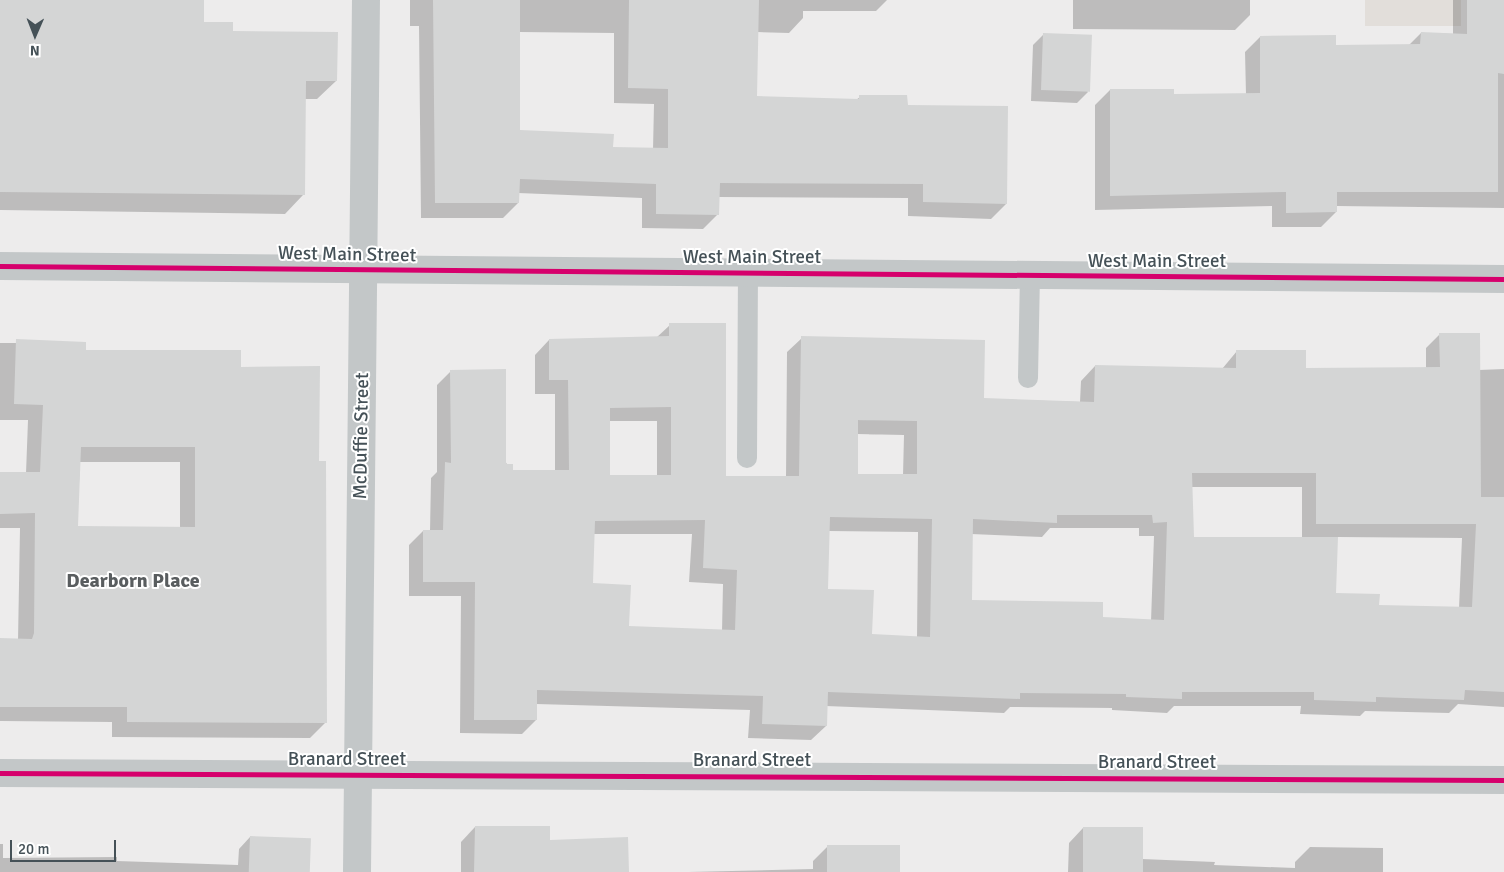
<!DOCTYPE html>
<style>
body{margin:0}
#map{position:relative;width:1504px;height:872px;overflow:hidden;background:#edecec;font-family:Signika,sans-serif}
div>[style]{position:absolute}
.commercial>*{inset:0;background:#e2deda;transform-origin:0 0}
.shadow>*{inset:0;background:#0003}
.building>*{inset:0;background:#d4d5d5;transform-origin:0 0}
.service>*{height:20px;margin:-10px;padding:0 10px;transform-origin:10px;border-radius:10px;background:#c3c7c8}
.minor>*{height:28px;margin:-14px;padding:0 14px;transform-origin:14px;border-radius:14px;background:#c3c7c8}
.cycleway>*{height:5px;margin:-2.5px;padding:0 2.5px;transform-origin:2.5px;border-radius:2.5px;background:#d6006c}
span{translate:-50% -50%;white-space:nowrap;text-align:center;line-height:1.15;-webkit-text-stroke:4px #fff;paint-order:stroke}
.street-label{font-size:19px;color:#455157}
.neighbourhood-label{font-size:20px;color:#595d5f;font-weight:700}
.north{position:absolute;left:10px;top:10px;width:50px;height:50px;-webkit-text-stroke:4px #fff;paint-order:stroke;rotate:181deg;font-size:14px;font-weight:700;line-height:20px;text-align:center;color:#455157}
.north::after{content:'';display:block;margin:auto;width:18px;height:22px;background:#455157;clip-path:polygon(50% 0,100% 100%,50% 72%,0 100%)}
.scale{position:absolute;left:10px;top:840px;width:106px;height:22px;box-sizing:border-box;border:2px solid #455157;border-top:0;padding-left:6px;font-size:15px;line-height:18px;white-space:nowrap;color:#455157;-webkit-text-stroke:4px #fff;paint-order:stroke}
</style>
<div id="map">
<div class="commercial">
<i style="left:1365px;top:0;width:96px;height:26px"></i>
</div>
<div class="shadow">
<i style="clip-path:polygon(0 0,203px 0,203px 23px,336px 81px,317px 99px,305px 99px,303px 195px,285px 214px,0 210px)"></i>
<i style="clip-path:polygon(evenodd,410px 0,887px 0,876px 11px,803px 11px,803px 18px,789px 33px,757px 32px,755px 97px,856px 100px,860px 97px,906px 106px,1006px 204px,991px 219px,908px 216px,908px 198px,718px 197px,718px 214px,703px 229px,642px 228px,642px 198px,518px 193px,518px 203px,503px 218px,421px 218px,419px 26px,410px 26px,410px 0,519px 32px,614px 33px,614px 103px,654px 104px,653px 149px,612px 148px,519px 131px,519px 32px)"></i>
<i style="clip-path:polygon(1073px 0,1250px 0,1250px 15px,1235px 30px,1073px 29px)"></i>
<i style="clip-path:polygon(1453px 0,1504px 0,1504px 208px,1336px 206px,1336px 212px,1321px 227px,1272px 227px,1272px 206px,1095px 210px,1095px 105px,1110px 90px,1173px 95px,1246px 95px,1245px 52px,1260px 37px,1335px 46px,1408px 46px,1421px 33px,1453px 34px)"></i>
<i style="clip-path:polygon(1044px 34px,1088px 92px,1077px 103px,1031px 101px,1033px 45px)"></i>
<i style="clip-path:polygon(evenodd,670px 325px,725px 477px,786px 477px,787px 352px,802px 338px,983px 399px,1080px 402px,1081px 381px,1095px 366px,1222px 369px,1237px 351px,1305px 370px,1426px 368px,1426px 348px,1440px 334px,1479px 370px,1504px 369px,1504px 707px,1458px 704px,1449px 713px,1365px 711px,1360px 716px,1300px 714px,1301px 706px,1174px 706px,1167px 713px,1112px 710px,1112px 708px,1010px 707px,1004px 713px,826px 706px,826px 726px,811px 740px,748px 738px,750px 710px,536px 704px,536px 720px,522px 734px,460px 733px,461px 596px,409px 596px,409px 545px,423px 531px,430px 531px,431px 478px,437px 472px,437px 385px,451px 371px,511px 471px,555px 471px,555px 394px,535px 394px,535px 355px,549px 340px,656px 338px,670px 325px,609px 421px,657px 421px,657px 476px,609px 476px,609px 421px,670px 325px,857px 434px,904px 435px,903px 475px,856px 475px,857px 434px,670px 325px,1191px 487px,1302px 487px,1302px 538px,1193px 539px,1191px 487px,670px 325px,1050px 528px,1139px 528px,1139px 536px,1154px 536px,1151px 621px,1102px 618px,971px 601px,971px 534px,1042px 537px,1050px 528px,670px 325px,828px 531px,918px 532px,917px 638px,871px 636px,827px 590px,828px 531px,670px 325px,593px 534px,692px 534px,689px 582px,723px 584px,722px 631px,627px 627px,592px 584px,593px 534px,670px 325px,1337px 537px,1462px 538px,1459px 608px,1378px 606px,1334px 594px,1337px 537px)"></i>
<i style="clip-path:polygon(evenodd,0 343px,85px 343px,84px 351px,240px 368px,318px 462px,326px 722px,310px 738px,112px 737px,112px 722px,0 721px,0 639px,18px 640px,20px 528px,0 528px,0 472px,26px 473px,28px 420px,0 420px,0 343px,80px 462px,180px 462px,180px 528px,77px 527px,80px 462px)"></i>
<i style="clip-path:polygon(475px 827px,549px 841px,628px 872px,461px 872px,461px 842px)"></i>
<i style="clip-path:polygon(1083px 828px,1142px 859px,1215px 862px,1214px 865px,1295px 868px,1295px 862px,1310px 847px,1383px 848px,1383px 872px,1068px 872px,1069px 843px)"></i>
<i style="clip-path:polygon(250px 837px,309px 872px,0 872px,0 844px,3px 844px,3px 858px,117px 857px,117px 861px,238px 865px,239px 849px)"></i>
<i style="clip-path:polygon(828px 846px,899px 872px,688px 872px,813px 869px,813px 861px)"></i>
</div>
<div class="building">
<i style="clip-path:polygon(0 0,204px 0,204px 22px,233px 22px,233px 31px,338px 32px,337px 81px,306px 81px,305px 195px,0 192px)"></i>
<i style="clip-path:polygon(433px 0,520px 0,520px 130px,614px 134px,613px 147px,668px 148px,668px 89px,628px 88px,629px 0,759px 0,757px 96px,859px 99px,859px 95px,907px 95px,908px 105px,1008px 106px,1007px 204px,923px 202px,923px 184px,720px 183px,719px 215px,656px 214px,656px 184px,520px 179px,519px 203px,435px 203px)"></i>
<i style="clip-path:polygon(1467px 0,1504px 0,1504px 74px,1498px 73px,1498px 192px,1337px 192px,1337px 212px,1286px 213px,1286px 192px,1110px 196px,1110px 89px,1174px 89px,1174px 94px,1260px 93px,1260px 36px,1336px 35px,1336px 45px,1420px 44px,1421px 32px,1467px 34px)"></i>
<i style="left:1043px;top:33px;width:49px;height:57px;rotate:2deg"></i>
<i style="clip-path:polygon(evenodd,669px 323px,726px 323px,726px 476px,799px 476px,801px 336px,985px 340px,984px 398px,1094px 402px,1095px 365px,1236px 368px,1236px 350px,1306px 350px,1306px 368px,1440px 367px,1439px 333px,1480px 333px,1481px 497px,1504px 497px,1504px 692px,1465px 690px,1464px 700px,1376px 697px,1376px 702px,1314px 700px,1314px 692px,1182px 692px,1182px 699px,1126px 697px,1126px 694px,1020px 693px,1020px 699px,828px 692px,827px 726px,762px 724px,763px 696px,537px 690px,537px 720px,474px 720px,475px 582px,423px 582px,423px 530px,443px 530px,445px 462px,451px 463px,450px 370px,506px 369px,506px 464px,513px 464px,513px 470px,569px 470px,568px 380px,549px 380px,549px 339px,669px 336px,669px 323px,671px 407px,671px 475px,610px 475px,610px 408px,671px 407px,669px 323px,858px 420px,917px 421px,917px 474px,858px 474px,858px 420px,669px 323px,1192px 473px,1316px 473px,1316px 524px,1476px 524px,1472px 607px,1379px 605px,1380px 594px,1336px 593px,1338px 537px,1194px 537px,1192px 473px,669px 323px,1057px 515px,1152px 515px,1153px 523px,1167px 522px,1164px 620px,1103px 617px,1103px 602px,972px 600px,973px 519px,1057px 523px,1057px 515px,669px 323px,830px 517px,932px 519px,930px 637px,872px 634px,874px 590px,828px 589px,830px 517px,669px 323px,705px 520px,703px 568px,737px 570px,735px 630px,629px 626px,631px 585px,593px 583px,595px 521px,705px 520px)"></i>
<i style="clip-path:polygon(evenodd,16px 339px,86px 342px,86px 350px,241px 350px,241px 367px,320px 366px,319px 461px,326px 461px,327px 723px,127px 722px,127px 707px,0 707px,0 638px,32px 639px,34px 633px,35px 513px,0 514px,0 472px,40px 472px,43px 405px,14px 404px,16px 339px,81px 447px,195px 447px,195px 527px,78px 526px,81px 447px)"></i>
<i style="clip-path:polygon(475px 826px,550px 826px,550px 840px,628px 837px,629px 872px,474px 872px)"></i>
<i style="left:1083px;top:827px;width:60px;height:45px"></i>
<i style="left:250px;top:836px;width:61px;height:36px;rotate:2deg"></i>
<i style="left:827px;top:845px;width:73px;height:27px"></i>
</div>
<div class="service">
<i style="left:1028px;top:378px;width:103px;rotate:-88.9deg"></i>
<i style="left:747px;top:458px;width:185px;rotate:-89.7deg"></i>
</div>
<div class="minor">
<i style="left:0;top:266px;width:1504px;rotate:0.5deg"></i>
<i style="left:0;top:773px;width:1504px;rotate:0.27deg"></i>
<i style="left:357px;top:872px;width:872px;rotate:-89.41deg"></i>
</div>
<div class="cycleway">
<i style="left:0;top:266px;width:1504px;rotate:0.5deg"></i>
<i style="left:0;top:773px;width:1504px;rotate:0.27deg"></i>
</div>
<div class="street-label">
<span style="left:347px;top:255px;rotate:1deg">West Main Street</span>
<span style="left:752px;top:258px">West Main Street</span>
<span style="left:1157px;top:262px">West Main Street</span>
<span style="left:362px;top:436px;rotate:-89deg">McDuffie Street</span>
<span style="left:347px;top:760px">Branard Street</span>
<span style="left:752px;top:761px">Branard Street</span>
<span style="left:1157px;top:763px">Branard Street</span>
</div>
<div class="neighbourhood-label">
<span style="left:133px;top:580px">Dearborn Place</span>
</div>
<div class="north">N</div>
<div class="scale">20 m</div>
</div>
